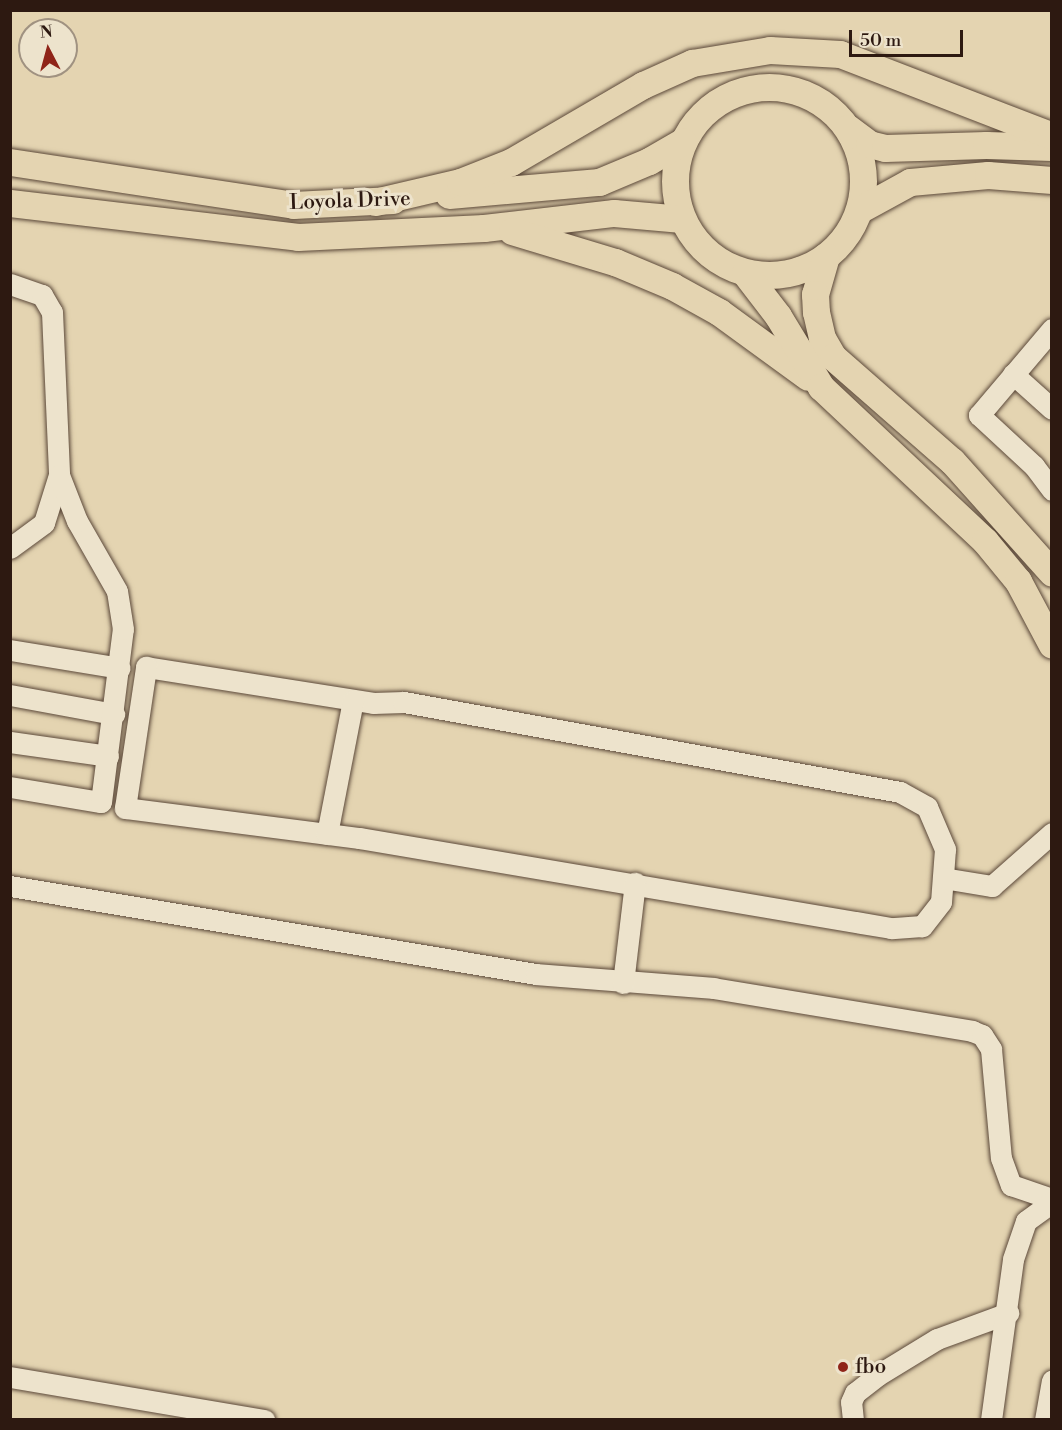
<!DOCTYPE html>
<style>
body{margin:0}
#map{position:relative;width:1062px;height:1430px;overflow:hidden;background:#e4d4b1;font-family:"Libre Bodoni",serif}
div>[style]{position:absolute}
.roads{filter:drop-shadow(0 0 2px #5b4839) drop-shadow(0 0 2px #5b4839)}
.minor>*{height:21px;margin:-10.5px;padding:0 10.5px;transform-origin:10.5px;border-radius:10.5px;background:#ede3cc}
.major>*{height:27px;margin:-13.5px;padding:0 13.5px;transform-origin:13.5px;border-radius:13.5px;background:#e4d4b1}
.major>.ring{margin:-13.5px;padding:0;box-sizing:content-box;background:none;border:27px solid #e4d4b1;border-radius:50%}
.dots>*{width:16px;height:16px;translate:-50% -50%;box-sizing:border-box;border:3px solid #ede3cc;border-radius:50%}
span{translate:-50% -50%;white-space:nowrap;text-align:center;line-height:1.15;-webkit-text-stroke:6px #ede3cc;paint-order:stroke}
.street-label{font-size:21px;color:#2d1911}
.poi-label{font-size:21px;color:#2d1911}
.left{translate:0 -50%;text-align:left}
.frame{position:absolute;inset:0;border:12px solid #2d1911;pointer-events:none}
.north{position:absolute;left:18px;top:18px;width:60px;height:60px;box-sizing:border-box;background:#ede3cc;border:2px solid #a09281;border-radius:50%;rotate:354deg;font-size:16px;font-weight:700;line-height:24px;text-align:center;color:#2d1911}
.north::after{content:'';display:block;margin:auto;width:21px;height:27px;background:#8f2418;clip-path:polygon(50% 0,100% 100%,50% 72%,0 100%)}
.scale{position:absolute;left:849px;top:30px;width:114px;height:27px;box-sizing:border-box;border:3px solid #2d1911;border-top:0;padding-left:8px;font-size:18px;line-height:21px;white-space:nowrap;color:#2d1911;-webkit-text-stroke:4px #ede3cc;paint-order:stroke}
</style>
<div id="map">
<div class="roads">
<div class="minor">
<i style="left:10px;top:284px;width:34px;rotate:19deg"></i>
<i style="left:42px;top:295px;width:20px;rotate:60deg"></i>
<i style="left:52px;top:312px;width:163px;rotate:87.5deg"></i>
<i style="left:59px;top:475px;width:50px;rotate:107.4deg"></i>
<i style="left:44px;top:523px;width:42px;rotate:143.7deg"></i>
<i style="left:1052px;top:329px;width:113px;rotate:130.3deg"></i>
<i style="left:979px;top:415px;width:75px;rotate:42.8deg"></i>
<i style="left:1034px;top:466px;width:30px;rotate:53deg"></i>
<i style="left:1013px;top:374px;width:52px;rotate:41.9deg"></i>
<i style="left:10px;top:650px;width:111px;rotate:9.3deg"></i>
<i style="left:146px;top:667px;width:230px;rotate:9deg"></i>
<i style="left:373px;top:703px;width:31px;rotate:-2deg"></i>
<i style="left:404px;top:702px;width:504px;rotate:10.28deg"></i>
<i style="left:900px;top:792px;width:31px;rotate:29deg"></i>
<i style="left:927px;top:807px;width:46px;rotate:66.8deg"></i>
<i style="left:945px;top:849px;width:53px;rotate:94.3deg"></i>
<i style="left:941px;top:902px;width:31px;rotate:128deg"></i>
<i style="left:922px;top:926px;width:31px;rotate:176deg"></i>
<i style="left:891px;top:928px;width:540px;rotate:-170.4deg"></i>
<i style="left:359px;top:838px;width:236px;rotate:-172.7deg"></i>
<i style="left:125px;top:808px;width:143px;rotate:-81.5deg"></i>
<i style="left:10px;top:695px;width:106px;rotate:10.4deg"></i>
<i style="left:10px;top:742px;width:99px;rotate:8.1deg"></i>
<i style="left:10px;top:787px;width:92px;rotate:9.4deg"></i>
<i style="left:101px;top:802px;width:174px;rotate:-82.8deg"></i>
<i style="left:123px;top:629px;width:38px;rotate:-99deg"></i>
<i style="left:117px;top:591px;width:81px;rotate:-119.7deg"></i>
<i style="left:77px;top:521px;width:49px;rotate:-111.4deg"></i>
<i style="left:327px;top:834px;width:136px;rotate:-79deg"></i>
<i style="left:943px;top:878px;width:50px;rotate:9.3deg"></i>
<i style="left:992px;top:886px;width:80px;rotate:-41.5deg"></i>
<i style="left:10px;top:886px;width:533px;rotate:9.5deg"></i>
<i style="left:536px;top:974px;width:178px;rotate:4.5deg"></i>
<i style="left:713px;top:988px;width:263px;rotate:9.4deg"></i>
<i style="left:972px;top:1031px;width:11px;rotate:22deg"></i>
<i style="left:982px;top:1035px;width:17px;rotate:57deg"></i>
<i style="left:991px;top:1049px;width:109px;rotate:84.8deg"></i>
<i style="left:1001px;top:1158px;width:29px;rotate:70deg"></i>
<i style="left:1011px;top:1185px;width:43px;rotate:18.9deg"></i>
<i style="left:623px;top:983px;width:101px;rotate:-83.2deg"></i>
<i style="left:10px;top:1377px;width:258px;rotate:9.6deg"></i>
<i style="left:853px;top:1420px;width:18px;rotate:-96deg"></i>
<i style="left:851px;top:1402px;width:10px;rotate:-66deg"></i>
<i style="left:855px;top:1393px;width:29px;rotate:-38deg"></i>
<i style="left:878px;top:1375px;width:69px;rotate:-31.4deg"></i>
<i style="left:937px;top:1339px;width:76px;rotate:-20.1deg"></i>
<i style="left:991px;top:1420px;width:162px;rotate:-82.2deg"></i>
<i style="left:1013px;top:1259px;width:40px;rotate:-71.1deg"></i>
<i style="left:1026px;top:1221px;width:32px;rotate:-36deg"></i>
<i style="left:1045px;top:1420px;width:40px;rotate:-80deg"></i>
</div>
<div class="major">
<i class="ring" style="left:675px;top:87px;width:161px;height:161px"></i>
<i style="left:848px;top:128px;width:26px;rotate:37deg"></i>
<i style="left:869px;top:144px;width:16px;rotate:14deg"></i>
<i style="left:885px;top:148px;width:101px;rotate:-1.7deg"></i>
<i style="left:986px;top:145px;width:66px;rotate:1.7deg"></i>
<i style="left:10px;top:162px;width:286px;rotate:8.6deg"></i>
<i style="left:293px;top:205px;width:100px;rotate:-2.9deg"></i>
<i style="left:449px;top:195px;width:151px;rotate:-5deg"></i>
<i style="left:599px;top:182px;width:54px;rotate:-22.8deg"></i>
<i style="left:649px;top:161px;width:39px;rotate:-30deg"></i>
<i style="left:375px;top:202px;width:87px;rotate:-13.2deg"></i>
<i style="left:460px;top:182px;width:55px;rotate:-21.4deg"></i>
<i style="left:511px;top:162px;width:153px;rotate:-30.3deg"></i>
<i style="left:643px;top:85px;width:54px;rotate:-24.2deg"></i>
<i style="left:692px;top:63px;width:79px;rotate:-9.5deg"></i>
<i style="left:770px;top:50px;width:70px;rotate:3.3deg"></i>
<i style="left:840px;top:54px;width:227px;rotate:21.1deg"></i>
<i style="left:10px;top:203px;width:290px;rotate:6.7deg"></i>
<i style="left:298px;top:237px;width:186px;rotate:-2.8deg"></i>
<i style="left:484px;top:228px;width:131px;rotate:-6.6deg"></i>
<i style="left:614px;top:213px;width:68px;rotate:5deg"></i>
<i style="left:859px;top:210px;width:58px;rotate:-28.8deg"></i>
<i style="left:910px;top:182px;width:78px;rotate:-5.1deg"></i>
<i style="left:988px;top:175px;width:64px;rotate:4.5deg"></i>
<i style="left:512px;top:231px;width:108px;rotate:16.8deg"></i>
<i style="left:615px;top:262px;width:62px;rotate:22.8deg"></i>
<i style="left:672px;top:286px;width:54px;rotate:29deg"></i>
<i style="left:719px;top:312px;width:110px;rotate:36.1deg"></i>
<i style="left:826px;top:256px;width:40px;rotate:106deg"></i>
<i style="left:815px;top:294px;width:18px;rotate:87deg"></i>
<i style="left:816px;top:312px;width:27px;rotate:77deg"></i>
<i style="left:822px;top:338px;width:22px;rotate:60deg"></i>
<i style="left:833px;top:357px;width:158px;rotate:41.2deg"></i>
<i style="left:952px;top:461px;width:150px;rotate:48.2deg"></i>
<i style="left:745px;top:273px;width:54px;rotate:52.5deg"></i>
<i style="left:778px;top:316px;width:83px;rotate:58.8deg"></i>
<i style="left:821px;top:387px;width:225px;rotate:43.2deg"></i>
<i style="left:985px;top:541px;width:52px;rotate:50.5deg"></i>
<i style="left:1018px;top:581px;width:72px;rotate:62deg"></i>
</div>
</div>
<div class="dots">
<i style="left:843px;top:1367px;background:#8f2418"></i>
</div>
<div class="street-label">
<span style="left:350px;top:201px;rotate:-2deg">Loyola Drive</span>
</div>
<div class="poi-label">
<span class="left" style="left:855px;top:1367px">fbo</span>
</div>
<div class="frame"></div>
<div class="north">N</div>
<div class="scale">50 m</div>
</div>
